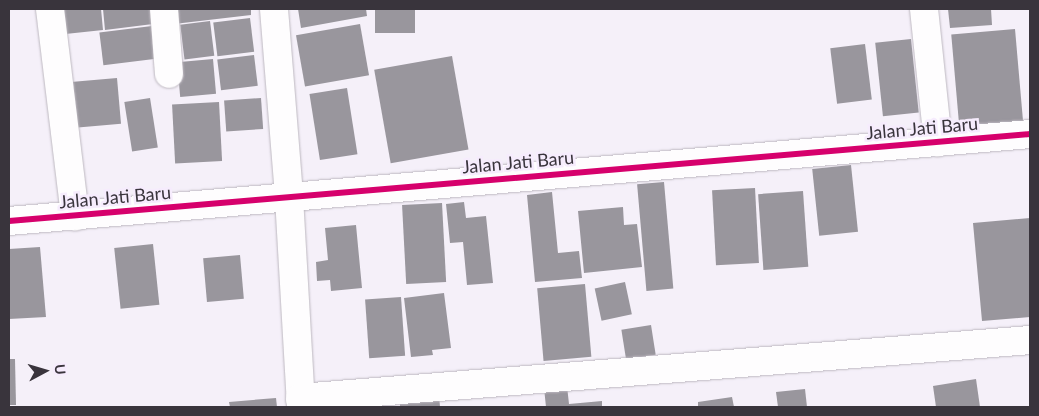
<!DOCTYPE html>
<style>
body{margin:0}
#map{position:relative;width:1039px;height:416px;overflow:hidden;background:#f5f0f9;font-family:Lato,sans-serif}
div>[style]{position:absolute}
.building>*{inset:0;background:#99969d;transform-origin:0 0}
.roads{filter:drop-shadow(0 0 1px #bdb8c0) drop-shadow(0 0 1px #bdb8c0)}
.street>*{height:28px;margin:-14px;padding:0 14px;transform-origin:14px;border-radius:14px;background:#fefdfe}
.secondary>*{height:28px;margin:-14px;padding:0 14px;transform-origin:14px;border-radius:14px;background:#fefdfe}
.cycleway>*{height:6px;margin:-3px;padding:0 3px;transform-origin:3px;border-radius:3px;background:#d6006c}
span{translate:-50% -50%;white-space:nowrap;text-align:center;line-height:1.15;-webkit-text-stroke:5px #f6ecfd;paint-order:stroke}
.street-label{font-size:18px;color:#39343c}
.frame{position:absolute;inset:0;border:10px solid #39343c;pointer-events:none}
.north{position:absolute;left:20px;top:346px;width:50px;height:50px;-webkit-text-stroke:4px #f6ecfd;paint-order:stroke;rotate:84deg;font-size:14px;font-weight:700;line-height:20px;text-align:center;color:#39343c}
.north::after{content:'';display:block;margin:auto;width:18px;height:22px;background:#39343c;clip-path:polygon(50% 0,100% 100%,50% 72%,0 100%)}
</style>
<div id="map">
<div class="building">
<i style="clip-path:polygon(53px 9px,101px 9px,103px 30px,56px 35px)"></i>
<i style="clip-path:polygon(103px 9px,159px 9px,161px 23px,105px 30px)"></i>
<i style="clip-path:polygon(173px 9px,251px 9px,251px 15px,174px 24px)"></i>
<i style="clip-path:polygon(298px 9px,366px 9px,367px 16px,301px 28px)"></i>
<i style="left:375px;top:9px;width:40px;height:24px"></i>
<i style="clip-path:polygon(948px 9px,991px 9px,992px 25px,950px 28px)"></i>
<i style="left:250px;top:18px;width:34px;height:37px;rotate:83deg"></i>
<i style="left:210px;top:21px;width:35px;height:30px;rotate:83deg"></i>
<i style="left:360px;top:24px;width:52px;height:65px;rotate:80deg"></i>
<i style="left:152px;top:26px;width:33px;height:53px;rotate:83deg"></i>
<i style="left:1015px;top:29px;width:95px;height:64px;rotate:85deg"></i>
<i style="left:911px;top:39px;width:74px;height:36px;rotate:84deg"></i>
<i style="left:865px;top:44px;width:56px;height:35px;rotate:83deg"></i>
<i style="left:254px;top:55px;width:31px;height:37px;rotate:83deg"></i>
<i style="left:452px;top:56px;width:95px;height:79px;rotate:80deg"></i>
<i style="left:213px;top:59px;width:35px;height:36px;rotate:85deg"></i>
<i style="left:117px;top:78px;width:46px;height:49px;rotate:85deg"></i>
<i style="left:347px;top:88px;width:67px;height:38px;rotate:81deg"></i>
<i style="left:150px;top:98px;width:50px;height:26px;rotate:81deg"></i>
<i style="left:261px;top:98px;width:31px;height:37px;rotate:86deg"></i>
<i style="left:219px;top:102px;width:59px;height:47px;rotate:87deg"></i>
<i style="left:851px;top:165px;width:67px;height:39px;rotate:84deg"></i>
<i style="left:664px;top:182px;width:107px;height:27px;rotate:85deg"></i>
<i style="left:755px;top:188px;width:75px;height:43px;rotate:87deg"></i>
<i style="left:803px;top:191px;width:76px;height:45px;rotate:86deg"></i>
<i style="clip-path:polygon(552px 192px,558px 253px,579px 251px,582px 278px,535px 282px,527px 195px)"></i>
<i style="clip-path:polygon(464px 202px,466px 218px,486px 216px,493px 283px,467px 285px,463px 242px,450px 243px,446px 204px)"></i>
<i style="left:442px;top:203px;width:79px;height:40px;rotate:87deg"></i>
<i style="clip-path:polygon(623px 207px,624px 225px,637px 224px,642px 267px,584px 273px,578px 211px)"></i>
<i style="clip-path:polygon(1030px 218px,1030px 317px,982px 321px,973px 223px)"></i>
<i style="clip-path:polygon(356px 225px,362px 288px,331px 291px,330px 280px,317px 281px,316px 262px,328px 260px,325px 228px)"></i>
<i style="left:153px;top:244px;width:61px;height:39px;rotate:84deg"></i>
<i style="clip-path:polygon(40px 247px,46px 317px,9px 319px,9px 249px)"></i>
<i style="left:240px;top:255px;width:44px;height:37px;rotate:85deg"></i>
<i style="left:625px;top:282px;width:33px;height:31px;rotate:78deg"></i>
<i style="left:585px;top:284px;width:73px;height:48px;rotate:85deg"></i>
<i style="clip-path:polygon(444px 293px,451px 348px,432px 350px,433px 355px,411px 357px,404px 298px)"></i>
<i style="left:401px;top:297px;width:59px;height:36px;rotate:86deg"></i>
<i style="left:651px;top:325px;width:30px;height:30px;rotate:81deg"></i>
<i style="clip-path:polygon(9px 359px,15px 359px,16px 405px,9px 405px)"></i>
<i style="clip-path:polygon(976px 379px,980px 407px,936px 407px,933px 386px)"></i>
<i style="clip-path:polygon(567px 386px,569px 404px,602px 401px,602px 407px,546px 407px,544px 388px)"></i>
<i style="clip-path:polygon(805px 389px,807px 407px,778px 407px,776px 392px)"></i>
<i style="clip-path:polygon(439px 395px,440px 407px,400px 407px,400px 402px)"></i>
<i style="clip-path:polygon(732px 397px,734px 407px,698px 407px,698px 402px)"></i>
<i style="clip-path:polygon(276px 398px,277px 407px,230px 407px,229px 402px)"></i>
</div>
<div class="roads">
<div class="street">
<i style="left:50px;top:9px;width:209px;rotate:83.1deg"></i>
<i style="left:164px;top:9px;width:65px;rotate:85.6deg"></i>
<i style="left:274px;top:9px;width:189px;rotate:85.4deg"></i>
<i style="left:289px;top:197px;width:210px;rotate:86.7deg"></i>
<i style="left:924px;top:9px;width:134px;rotate:84deg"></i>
<i style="left:300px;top:398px;width:732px;rotate:-4.54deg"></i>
</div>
<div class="secondary">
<i style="left:9px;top:221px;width:1025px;rotate:-4.87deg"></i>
</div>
</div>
<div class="cycleway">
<i style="left:9px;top:221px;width:1025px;rotate:-4.87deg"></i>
</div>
<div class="street-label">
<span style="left:922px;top:128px;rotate:-5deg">Jalan Jati Baru</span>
<span style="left:518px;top:162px;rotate:-5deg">Jalan Jati Baru</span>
<span style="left:115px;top:197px;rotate:-5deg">Jalan Jati Baru</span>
</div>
<div class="frame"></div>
<div class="north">U</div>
</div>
